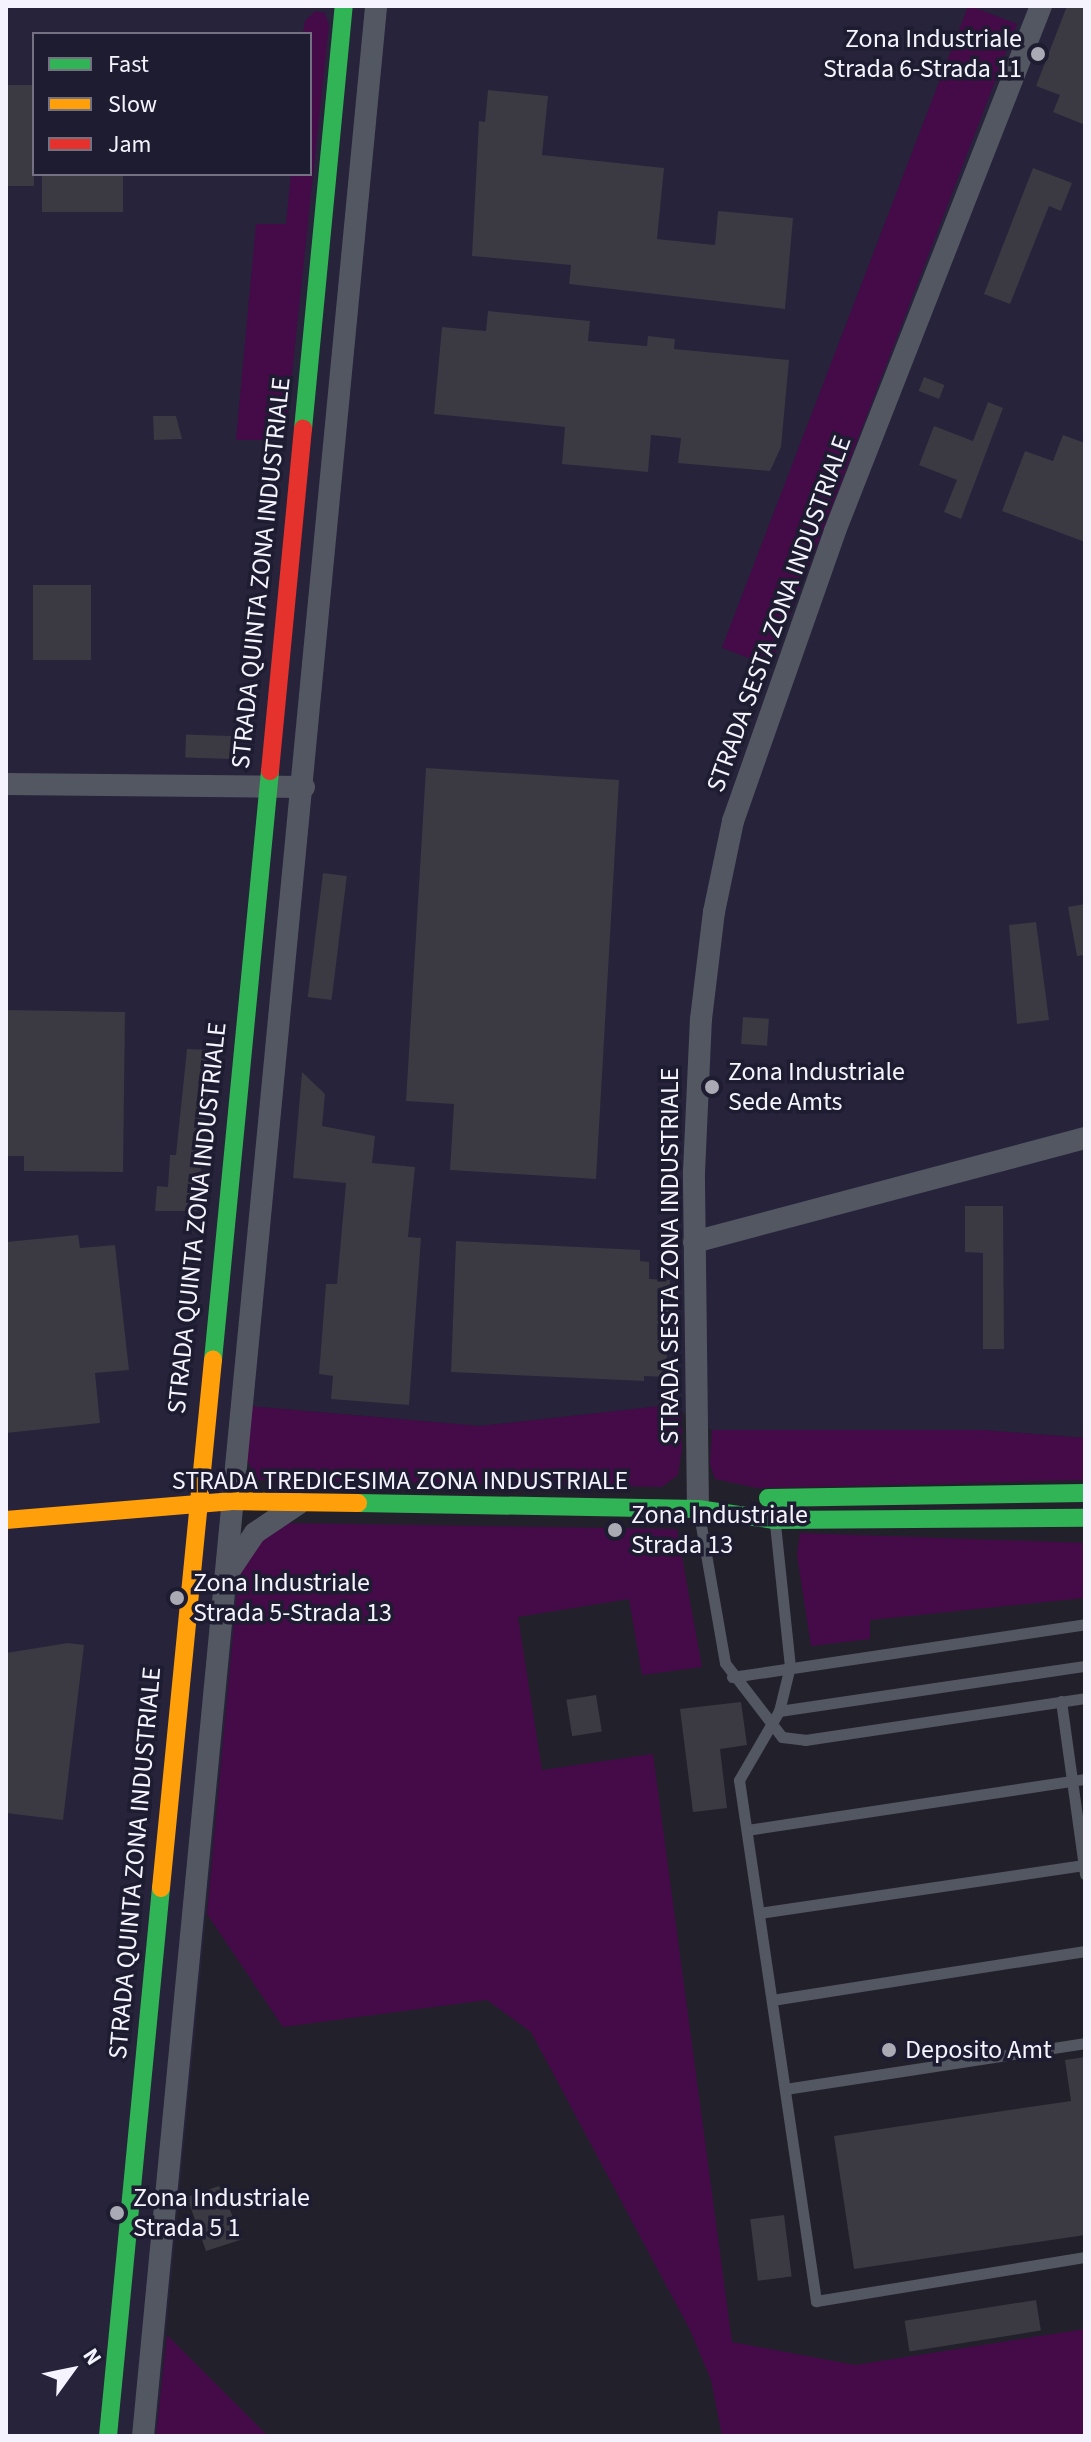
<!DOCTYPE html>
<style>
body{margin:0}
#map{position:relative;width:1091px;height:2442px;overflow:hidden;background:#22212b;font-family:"Source Sans 3",sans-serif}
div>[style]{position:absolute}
.built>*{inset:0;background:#26233b}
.green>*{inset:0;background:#440b48;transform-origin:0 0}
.building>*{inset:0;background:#3b3941;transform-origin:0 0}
.lane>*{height:11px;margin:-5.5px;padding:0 5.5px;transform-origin:5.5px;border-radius:5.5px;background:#535762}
.street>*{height:22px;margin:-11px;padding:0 11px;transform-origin:11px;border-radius:11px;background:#535762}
.fast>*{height:18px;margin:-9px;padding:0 9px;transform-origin:9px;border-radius:9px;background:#30b455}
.slow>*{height:18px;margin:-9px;padding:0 9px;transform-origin:9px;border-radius:9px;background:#ff9f0a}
.jam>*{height:18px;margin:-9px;padding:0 9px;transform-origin:9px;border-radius:9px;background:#e5322d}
.dots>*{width:22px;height:22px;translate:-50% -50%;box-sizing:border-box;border:4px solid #1e1c30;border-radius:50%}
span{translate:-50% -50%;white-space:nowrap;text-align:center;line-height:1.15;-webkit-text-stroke:7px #1e1c30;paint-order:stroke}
.poi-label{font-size:26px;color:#f4f3fe}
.right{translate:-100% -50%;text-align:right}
.left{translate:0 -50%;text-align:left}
.street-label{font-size:26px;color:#f4f3fe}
.frame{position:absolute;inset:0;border:8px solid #f4f3fe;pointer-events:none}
.legend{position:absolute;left:32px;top:32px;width:280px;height:144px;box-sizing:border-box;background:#1e1c30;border:2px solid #747282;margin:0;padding:10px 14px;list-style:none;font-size:24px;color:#f4f3fe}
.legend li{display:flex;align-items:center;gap:16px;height:40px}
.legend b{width:40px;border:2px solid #747282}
.north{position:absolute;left:32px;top:2330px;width:80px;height:80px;-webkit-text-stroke:6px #1e1c30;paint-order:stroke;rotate:57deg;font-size:22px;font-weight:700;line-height:32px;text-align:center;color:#f4f3fe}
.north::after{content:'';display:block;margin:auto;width:28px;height:36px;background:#f4f3fe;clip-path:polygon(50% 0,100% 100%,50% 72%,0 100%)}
</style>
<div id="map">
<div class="built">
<i style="clip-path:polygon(evenodd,6px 6px,1085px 6px,1085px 1438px,984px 1430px,712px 1430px,670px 1405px,480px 1426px,248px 1406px,239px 1571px,156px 2436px,6px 2436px,6px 6px,34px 34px,310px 34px,310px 174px,34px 174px,34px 34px)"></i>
</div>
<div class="green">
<i style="clip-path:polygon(315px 11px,325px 13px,329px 25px,285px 440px,236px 440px,256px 224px,286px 224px,291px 174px,310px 174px,310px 34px,303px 34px,305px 21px)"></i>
<i style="left:1017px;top:24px;width:688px;height:52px;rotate:111deg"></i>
<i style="clip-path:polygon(670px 1405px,682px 1412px,682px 1449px,678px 1475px,662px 1487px,256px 1480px,245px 1455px,248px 1406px,480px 1426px)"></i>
<i style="clip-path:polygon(712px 1430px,984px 1430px,1085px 1438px,1085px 1480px,757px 1488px,715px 1479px,710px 1464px)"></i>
<i style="clip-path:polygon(283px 1523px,677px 1529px,702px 1667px,642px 1675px,629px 1599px,518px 1617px,542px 1770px,653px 1754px,732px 2342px,855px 2365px,1085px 2329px,1085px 2436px,722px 2436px,711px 2380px,690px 2330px,531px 2032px,487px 2000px,283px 2027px,207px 1914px,239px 1571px,253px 1548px)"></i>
<i style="clip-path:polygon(800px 1533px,1085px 1543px,1085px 1598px,870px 1620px,870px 1639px,811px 1646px,797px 1555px)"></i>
<i style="clip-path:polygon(167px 2335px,268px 2436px,156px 2436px)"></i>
</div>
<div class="building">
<i style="clip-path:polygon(1067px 6px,1085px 6px,1085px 125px,1053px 112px,1060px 95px,1036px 86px)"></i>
<i style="left:6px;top:85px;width:28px;height:101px"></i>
<i style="clip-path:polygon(488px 90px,548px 96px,542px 155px,664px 168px,657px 239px,715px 245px,718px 211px,793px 218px,785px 309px,569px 284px,571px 265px,472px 256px,479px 121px,485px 122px)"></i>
<i style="clip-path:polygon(1033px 168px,1072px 183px,1061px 211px,1049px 206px,1010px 304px,984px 294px)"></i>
<i style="left:42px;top:174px;width:81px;height:38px"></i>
<i style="clip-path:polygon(488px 311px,590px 321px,588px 341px,647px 346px,648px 336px,675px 339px,674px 349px,789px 360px,781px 447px,770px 471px,678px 463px,681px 438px,651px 435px,648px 472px,562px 464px,565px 427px,434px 414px,442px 327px,486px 331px)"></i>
<i style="left:924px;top:377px;width:22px;height:15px;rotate:21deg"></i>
<i style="clip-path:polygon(988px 402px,1003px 408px,961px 519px,944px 512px,957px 480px,919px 465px,934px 426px,973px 441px)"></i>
<i style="clip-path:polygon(153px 416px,176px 416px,182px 439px,154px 440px)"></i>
<i style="clip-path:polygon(1063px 435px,1085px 443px,1085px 542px,1002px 511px,1025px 451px,1053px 461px)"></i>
<i style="left:33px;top:585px;width:58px;height:75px"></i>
<i style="left:231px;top:736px;width:23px;height:45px;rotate:92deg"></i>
<i style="clip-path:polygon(426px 768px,619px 780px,596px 1179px,450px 1170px,454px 1104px,406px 1101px)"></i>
<i style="left:323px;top:873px;width:24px;height:125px;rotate:7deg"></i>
<i style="clip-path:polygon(1085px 904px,1085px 955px,1077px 956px,1068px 907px)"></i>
<i style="clip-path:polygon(1036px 922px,1049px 1020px,1017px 1024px,1009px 925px)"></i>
<i style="clip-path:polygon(6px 1010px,125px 1012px,123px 1172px,24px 1171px,24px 1156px,6px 1156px)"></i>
<i style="left:743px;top:1017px;width:26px;height:27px;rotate:4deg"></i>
<i style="clip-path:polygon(187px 1049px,212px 1050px,197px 1211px,155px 1211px,157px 1186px,168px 1187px,170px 1155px,176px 1155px)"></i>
<i style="clip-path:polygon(302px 1072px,325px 1094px,322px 1126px,375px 1136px,372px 1163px,415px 1167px,408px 1237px,421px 1238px,409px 1405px,331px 1399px,333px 1376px,319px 1374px,326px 1284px,337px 1284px,346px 1183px,293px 1178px)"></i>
<i style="clip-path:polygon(965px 1206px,1003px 1206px,1004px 1349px,983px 1349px,983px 1253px,965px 1252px)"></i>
<i style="clip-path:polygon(78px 1235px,80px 1248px,115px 1245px,129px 1370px,95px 1373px,100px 1423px,6px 1433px,6px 1242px)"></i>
<i style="clip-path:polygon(456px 1241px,640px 1250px,640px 1261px,649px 1262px,649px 1279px,670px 1280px,666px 1377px,644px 1376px,644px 1381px,451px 1372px)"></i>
<i style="clip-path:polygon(68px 1643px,84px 1645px,63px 1820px,6px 1813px,6px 1653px)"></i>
<i style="left:596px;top:1695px;width:37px;height:30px;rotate:81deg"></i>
<i style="clip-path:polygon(741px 1702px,747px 1745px,720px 1749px,727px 1808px,693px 1812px,680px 1709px)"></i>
<i style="clip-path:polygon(1085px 2057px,1085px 2235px,854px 2269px,834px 2136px,1071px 2101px,1065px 2060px)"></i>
<i style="clip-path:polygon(219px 2186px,243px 2239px,206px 2251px,187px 2197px)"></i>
<i style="left:784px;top:2215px;width:62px;height:34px;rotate:83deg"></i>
<i style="left:1036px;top:2300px;width:31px;height:133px;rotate:81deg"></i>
</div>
<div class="lane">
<i style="left:699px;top:1514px;width:151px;rotate:80.1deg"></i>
<i style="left:725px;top:1663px;width:93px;rotate:52.4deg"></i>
<i style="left:782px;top:1737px;width:23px;rotate:7deg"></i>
<i style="left:805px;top:1740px;width:283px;rotate:-8.5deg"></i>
<i style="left:775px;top:1524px;width:143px;rotate:84deg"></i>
<i style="left:790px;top:1666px;width:46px;rotate:103.7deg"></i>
<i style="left:779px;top:1711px;width:80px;rotate:120.1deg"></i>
<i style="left:739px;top:1780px;width:527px;rotate:81.59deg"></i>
<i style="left:816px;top:2301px;width:273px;rotate:-9.3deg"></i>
<i style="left:732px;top:1677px;width:357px;rotate:-8.5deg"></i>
<i style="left:1061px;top:1701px;width:175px;rotate:82.1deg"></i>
<i style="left:779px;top:1711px;width:309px;rotate:-8.4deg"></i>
<i style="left:747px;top:1830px;width:342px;rotate:-8.6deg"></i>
<i style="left:759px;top:1913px;width:330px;rotate:-8.4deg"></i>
<i style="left:772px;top:2000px;width:317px;rotate:-8.9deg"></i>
<i style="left:785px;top:2089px;width:304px;rotate:-8.7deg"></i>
</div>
<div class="street">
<i style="left:6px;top:784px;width:298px;rotate:0.6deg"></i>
<i style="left:694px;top:1242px;width:405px;rotate:-14.9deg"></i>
<i style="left:698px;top:1509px;width:337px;rotate:-90.7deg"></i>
<i style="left:694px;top:1172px;width:153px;rotate:-87.4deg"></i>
<i style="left:701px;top:1019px;width:108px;rotate:-83.1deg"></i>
<i style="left:714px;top:912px;width:93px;rotate:-78.2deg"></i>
<i style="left:733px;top:821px;width:307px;rotate:-70.6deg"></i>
<i style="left:835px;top:531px;width:564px;rotate:-68.58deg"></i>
<i style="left:230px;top:1570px;width:45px;rotate:-56deg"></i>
<i style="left:255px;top:1533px;width:52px;rotate:-34deg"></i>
<i style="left:143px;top:2436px;width:2441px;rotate:-84.52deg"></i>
</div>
<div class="fast">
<i style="left:303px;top:429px;width:425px;rotate:-84.5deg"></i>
<i style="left:213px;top:1360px;width:592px;rotate:-84.47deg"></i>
<i style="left:768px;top:1498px;width:317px;rotate:-0.9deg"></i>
<i style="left:358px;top:1503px;width:340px;rotate:1deg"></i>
<i style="left:698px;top:1509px;width:77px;rotate:8.2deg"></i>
<i style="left:774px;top:1520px;width:311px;rotate:-0.4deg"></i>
<i style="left:108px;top:2436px;width:551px;rotate:-84.48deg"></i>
</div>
<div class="slow">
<i style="left:6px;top:1520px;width:225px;rotate:-4.8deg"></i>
<i style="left:230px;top:1501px;width:128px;rotate:0.9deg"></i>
<i style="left:161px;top:1888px;width:531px;rotate:-84.38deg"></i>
</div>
<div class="jam">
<i style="left:270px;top:771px;width:344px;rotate:-84.5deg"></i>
</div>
<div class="dots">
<i style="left:1038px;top:54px;background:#aaaab4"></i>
<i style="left:712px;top:1087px;background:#aaaab4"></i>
<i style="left:615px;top:1530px;background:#aaaab4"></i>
<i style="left:177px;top:1598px;background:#aaaab4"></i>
<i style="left:889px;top:2050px;background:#aaaab4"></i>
<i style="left:117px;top:2213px;background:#aaaab4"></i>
</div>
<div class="poi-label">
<span class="right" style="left:1022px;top:54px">Zona Industriale<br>Strada 6-Strada 11</span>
<span class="left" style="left:728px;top:1087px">Zona Industriale<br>Sede Amts</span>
<span class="left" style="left:631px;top:1530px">Zona Industriale<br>Strada 13</span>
<span class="left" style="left:193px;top:1598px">Zona Industriale<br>Strada 5-Strada 13</span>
<span class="left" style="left:905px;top:2050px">Deposito Amt</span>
<span class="left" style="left:133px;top:2213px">Zona Industriale<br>Strada 5 1</span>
</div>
<div class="street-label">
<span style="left:261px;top:573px;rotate:-84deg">STRADA QUINTA ZONA INDUSTRIALE</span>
<span style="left:779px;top:614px;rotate:-70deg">STRADA SESTA ZONA INDUSTRIALE</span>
<span style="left:197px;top:1218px;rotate:-84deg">STRADA QUINTA ZONA INDUSTRIALE</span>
<span style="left:670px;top:1256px;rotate:-90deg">STRADA SESTA ZONA INDUSTRIALE</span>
<span style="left:400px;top:1481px">STRADA TREDICESIMA ZONA INDUSTRIALE</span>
<span style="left:135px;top:1863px;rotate:-85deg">STRADA QUINTA ZONA INDUSTRIALE</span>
</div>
<div class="frame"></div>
<ul class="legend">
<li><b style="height:10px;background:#30b455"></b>Fast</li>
<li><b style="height:10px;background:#ff9f0a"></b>Slow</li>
<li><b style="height:10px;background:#e5322d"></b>Jam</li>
</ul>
<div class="north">N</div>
</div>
